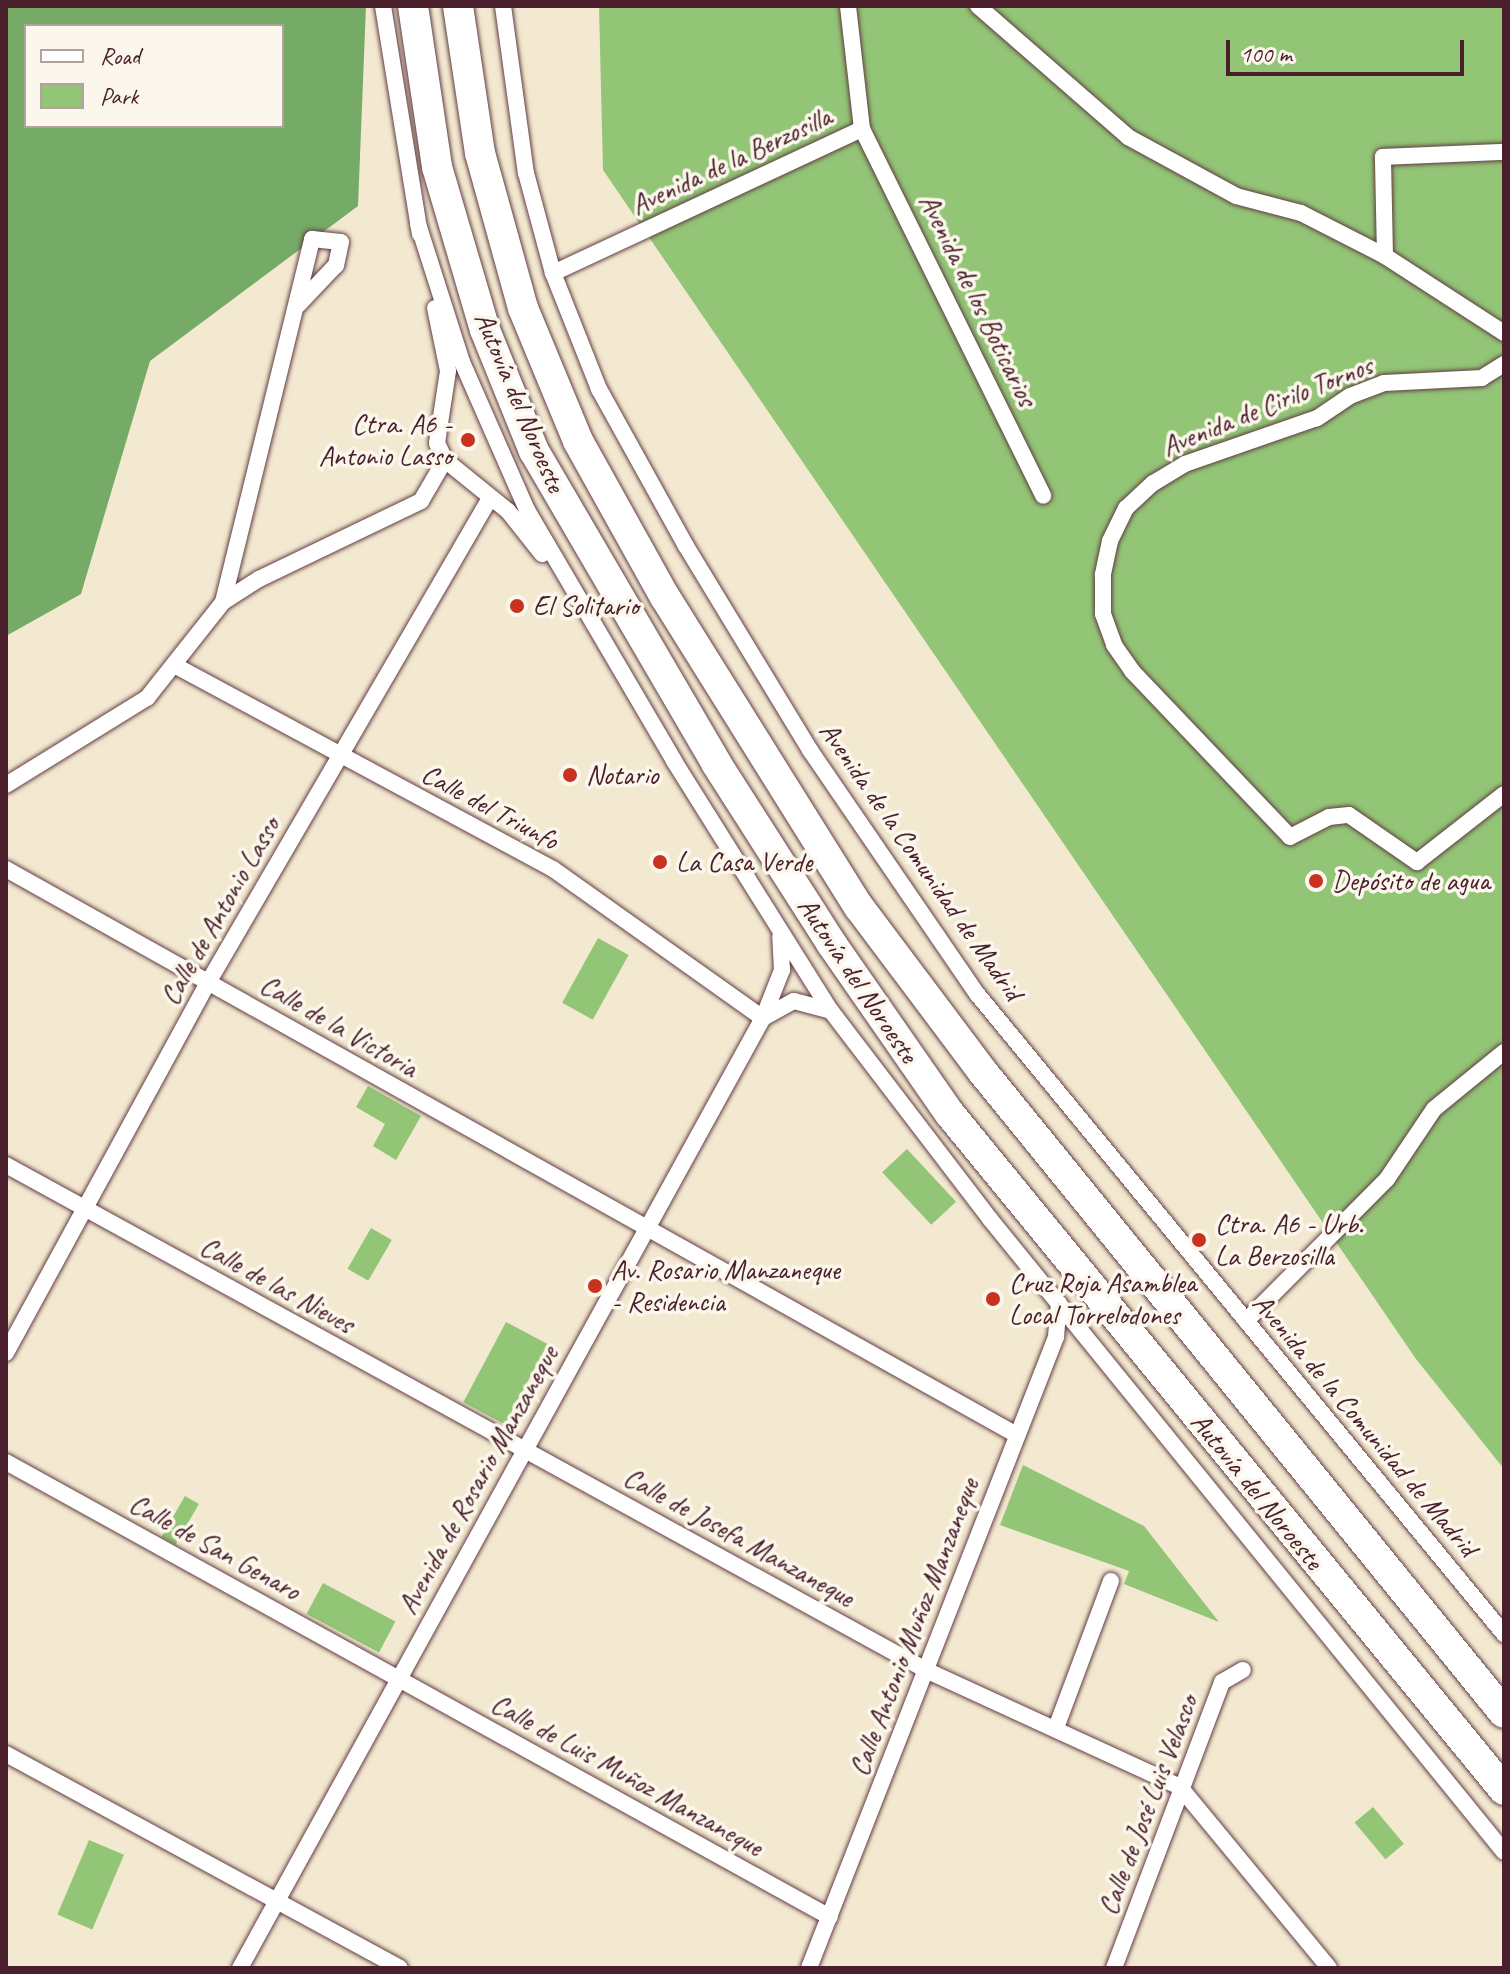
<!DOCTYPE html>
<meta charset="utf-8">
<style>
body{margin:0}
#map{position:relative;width:1510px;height:1974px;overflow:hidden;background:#f3e9d0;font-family:Caveat,sans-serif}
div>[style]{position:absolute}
.green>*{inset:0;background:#92c576;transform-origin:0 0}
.forest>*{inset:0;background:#75aa67}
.roads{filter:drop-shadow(0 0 2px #633d44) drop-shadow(0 0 2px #633d44)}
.minor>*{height:16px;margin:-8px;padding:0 8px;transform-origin:8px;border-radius:8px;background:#fff}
.motorway>*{height:30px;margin:-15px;padding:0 15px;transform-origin:15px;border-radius:15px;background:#fff}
.dots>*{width:22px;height:22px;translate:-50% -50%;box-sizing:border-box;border:4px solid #fbf7ec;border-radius:50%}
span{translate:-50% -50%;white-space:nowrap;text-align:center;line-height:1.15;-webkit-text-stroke:7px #fbf7ec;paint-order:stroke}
.street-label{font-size:28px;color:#4a1f2b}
.poi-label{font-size:28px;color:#4a1f2b}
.right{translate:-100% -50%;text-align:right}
.left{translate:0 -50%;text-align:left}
.frame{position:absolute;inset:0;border:8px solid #4a1f2b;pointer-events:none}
.legend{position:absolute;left:24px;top:24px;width:260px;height:104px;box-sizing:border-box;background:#fbf7ec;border:2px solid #b4a19f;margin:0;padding:10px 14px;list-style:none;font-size:24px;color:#4a1f2b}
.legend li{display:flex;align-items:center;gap:16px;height:40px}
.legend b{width:40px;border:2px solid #b4a19f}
.scale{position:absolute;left:1226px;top:40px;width:238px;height:36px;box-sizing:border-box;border:4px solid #4a1f2b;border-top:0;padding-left:10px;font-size:24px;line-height:28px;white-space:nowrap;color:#4a1f2b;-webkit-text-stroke:6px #fbf7ec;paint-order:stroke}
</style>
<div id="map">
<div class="green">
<i style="clip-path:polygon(599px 6px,1504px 6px,1504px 1469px,1416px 1359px,603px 170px)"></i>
<i style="left:598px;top:938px;width:35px;height:74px;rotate:29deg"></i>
<i style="clip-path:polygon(368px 1086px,421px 1116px,396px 1160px,373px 1146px,385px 1124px,356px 1107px)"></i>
<i style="left:907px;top:1149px;width:72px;height:34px;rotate:47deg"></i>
<i style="left:371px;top:1228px;width:24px;height:47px;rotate:30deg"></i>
<i style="left:506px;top:1322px;width:47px;height:91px;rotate:28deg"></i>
<i style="clip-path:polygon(1023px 1465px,1144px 1526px,1219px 1622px,1124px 1584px,1129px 1571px,1000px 1525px)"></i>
<i style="left:185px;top:1496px;width:16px;height:47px;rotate:30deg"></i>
<i style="left:323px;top:1583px;width:82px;height:35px;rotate:28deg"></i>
<i style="left:1373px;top:1807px;width:48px;height:24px;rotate:50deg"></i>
<i style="left:89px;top:1840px;width:38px;height:81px;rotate:23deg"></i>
</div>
<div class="forest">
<i style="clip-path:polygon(evenodd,6px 6px,366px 6px,358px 206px,150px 361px,81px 594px,6px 636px,6px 6px,26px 26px,282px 26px,282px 126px,26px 126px,26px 26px)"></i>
</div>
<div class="roads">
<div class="minor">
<i style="left:383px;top:6px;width:231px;rotate:80.8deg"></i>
<i style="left:503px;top:6px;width:169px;rotate:82.2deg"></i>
<i style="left:526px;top:173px;width:104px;rotate:74.9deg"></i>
<i style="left:553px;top:273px;width:125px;rotate:68.4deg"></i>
<i style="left:599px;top:389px;width:179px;rotate:61deg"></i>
<i style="left:686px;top:546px;width:239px;rotate:58.7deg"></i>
<i style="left:810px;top:750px;width:297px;rotate:55.6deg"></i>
<i style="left:978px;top:995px;width:828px;rotate:50.54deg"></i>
<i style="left:978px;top:6px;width:199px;rotate:41.1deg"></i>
<i style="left:1128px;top:137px;width:123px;rotate:28.6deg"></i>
<i style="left:1236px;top:196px;width:67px;rotate:14.7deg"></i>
<i style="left:1301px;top:213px;width:94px;rotate:27.1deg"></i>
<i style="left:1385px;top:256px;width:142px;rotate:32.9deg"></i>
<i style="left:862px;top:129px;width:409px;rotate:63.7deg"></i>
<i style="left:418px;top:224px;width:145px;rotate:72.3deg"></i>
<i style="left:462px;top:362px;width:162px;rotate:66.3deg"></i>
<i style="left:527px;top:510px;width:291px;rotate:59.6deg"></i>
<i style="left:674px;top:761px;width:295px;rotate:57.9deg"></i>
<i style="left:831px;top:1011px;width:262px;rotate:52.6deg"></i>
<i style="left:990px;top:1219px;width:815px;rotate:50.92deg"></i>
<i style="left:1385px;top:256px;width:99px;rotate:-91.2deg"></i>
<i style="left:1383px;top:157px;width:121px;rotate:-2.4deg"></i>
<i style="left:553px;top:273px;width:341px;rotate:-25deg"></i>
<i style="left:862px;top:129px;width:124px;rotate:-96.5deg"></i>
<i style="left:435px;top:308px;width:64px;rotate:78.3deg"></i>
<i style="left:448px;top:371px;width:73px;rotate:98.7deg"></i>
<i style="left:437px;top:443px;width:19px;rotate:65deg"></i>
<i style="left:445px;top:460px;width:81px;rotate:39deg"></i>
<i style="left:508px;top:511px;width:55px;rotate:51.7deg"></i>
<i style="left:1504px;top:364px;width:26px;rotate:148deg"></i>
<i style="left:1482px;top:378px;width:98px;rotate:177.1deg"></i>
<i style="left:1384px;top:383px;width:36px;rotate:159deg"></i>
<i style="left:1350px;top:396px;width:40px;rotate:146deg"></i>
<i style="left:1317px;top:418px;width:140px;rotate:160.8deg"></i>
<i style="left:1185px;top:464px;width:37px;rotate:149deg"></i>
<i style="left:1153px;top:483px;width:37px;rotate:137deg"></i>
<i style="left:1126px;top:508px;width:37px;rotate:116deg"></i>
<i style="left:1110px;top:541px;width:35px;rotate:102deg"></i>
<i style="left:1103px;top:575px;width:39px;rotate:90deg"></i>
<i style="left:1103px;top:614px;width:33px;rotate:70deg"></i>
<i style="left:1114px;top:645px;width:32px;rotate:55deg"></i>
<i style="left:1132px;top:671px;width:229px;rotate:46.4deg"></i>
<i style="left:1290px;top:837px;width:44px;rotate:-27.1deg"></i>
<i style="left:1329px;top:817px;width:20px;rotate:-6deg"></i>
<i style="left:1349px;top:815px;width:83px;rotate:34.7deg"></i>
<i style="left:1417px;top:862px;width:110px;rotate:-38deg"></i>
<i style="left:223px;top:602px;width:374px;rotate:-76.2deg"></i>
<i style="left:312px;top:239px;width:29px;rotate:6deg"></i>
<i style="left:341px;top:242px;width:24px;rotate:102deg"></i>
<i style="left:336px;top:265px;width:55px;rotate:133.5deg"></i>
<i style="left:176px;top:666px;width:428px;rotate:28.3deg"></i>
<i style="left:553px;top:869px;width:257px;rotate:35.4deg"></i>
<i style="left:6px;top:785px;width:166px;rotate:-31.7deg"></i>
<i style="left:147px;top:698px;width:122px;rotate:-51.6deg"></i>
<i style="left:223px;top:602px;width:43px;rotate:-32.6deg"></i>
<i style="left:259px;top:579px;width:180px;rotate:-25.7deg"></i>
<i style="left:421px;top:501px;width:48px;rotate:-59.7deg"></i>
<i style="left:6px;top:869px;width:1156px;rotate:29.25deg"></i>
<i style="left:763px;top:1018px;width:35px;rotate:-29deg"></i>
<i style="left:794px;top:1001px;width:38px;rotate:15deg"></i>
<i style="left:6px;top:1165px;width:1052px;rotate:28.76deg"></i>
<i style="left:928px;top:1671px;width:277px;rotate:24.7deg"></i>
<i style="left:1180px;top:1787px;width:234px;rotate:50.5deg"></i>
<i style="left:1246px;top:1321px;width:200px;rotate:-45.2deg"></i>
<i style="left:1387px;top:1179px;width:84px;rotate:-56.1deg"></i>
<i style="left:1434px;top:1109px;width:90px;rotate:-39.2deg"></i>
<i style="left:6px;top:1353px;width:424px;rotate:-61.4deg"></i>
<i style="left:209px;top:981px;width:557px;rotate:-59.8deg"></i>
<i style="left:6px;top:1462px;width:941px;rotate:28.91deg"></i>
<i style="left:1056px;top:1728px;width:157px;rotate:-69.5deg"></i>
<i style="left:6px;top:1754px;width:448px;rotate:28.5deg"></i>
<i style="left:240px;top:1968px;width:1084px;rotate:-61.17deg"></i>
<i style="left:763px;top:1018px;width:52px;rotate:-68.4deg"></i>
<i style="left:782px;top:970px;width:34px;rotate:-93deg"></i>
<i style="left:809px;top:1968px;width:678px;rotate:-68.62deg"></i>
<i style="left:1056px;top:1337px;width:34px;rotate:-85deg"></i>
<i style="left:1114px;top:1968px;width:306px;rotate:-69.3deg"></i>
<i style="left:1222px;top:1682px;width:24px;rotate:-30deg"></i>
</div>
<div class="motorway">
<i style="left:413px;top:6px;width:163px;rotate:81.5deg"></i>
<i style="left:437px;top:167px;width:170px;rotate:73.6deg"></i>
<i style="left:485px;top:330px;width:131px;rotate:68deg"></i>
<i style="left:534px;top:451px;width:361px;rotate:59.7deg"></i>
<i style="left:716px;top:763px;width:214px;rotate:57.4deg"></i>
<i style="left:831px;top:943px;width:208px;rotate:55.2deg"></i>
<i style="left:950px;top:1114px;width:874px;rotate:50.66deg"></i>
<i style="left:458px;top:6px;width:149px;rotate:81.5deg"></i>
<i style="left:480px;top:153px;width:161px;rotate:74.5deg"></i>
<i style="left:523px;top:308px;width:144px;rotate:67.5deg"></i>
<i style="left:578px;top:441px;width:179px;rotate:60.9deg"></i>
<i style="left:665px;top:597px;width:366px;rotate:58deg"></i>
<i style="left:859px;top:907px;width:205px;rotate:53.1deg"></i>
<i style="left:982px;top:1071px;width:827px;rotate:50.89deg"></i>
</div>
</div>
<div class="dots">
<i style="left:468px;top:440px;background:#c8321e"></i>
<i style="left:517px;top:606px;background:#c8321e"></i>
<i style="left:570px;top:775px;background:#c8321e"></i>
<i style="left:660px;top:862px;background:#c8321e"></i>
<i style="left:1316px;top:881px;background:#c8321e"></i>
<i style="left:1199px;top:1240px;background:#c8321e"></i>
<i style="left:595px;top:1286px;background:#c8321e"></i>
<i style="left:993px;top:1299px;background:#c8321e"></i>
</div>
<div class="street-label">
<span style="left:731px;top:161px;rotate:-25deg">Avenida de la Berzosilla</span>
<span style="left:978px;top:300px;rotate:64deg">Avenida de los Boticarios</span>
<span style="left:520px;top:402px;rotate:67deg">Autovía del Noroeste</span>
<span style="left:1267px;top:406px;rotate:-22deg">Avenida de Cirilo Tornos</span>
<span style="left:490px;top:807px;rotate:28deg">Calle del Triunfo</span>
<span style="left:921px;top:861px;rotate:55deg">Avenida de la Comunidad de Madrid</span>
<span style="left:220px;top:911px;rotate:-60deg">Calle de Antonio Lasso</span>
<span style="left:858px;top:980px;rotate:56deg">Autovía del Noroeste</span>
<span style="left:339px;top:1026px;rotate:30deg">Calle de la Victoria</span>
<span style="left:277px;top:1285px;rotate:29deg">Calle de las Nieves</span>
<span style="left:1365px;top:1425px;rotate:50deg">Avenida de la Comunidad de Madrid</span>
<span style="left:478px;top:1480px;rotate:-61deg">Avenida de Rosario Manzaneque</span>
<span style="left:1257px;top:1491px;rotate:51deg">Autovía del Noroeste</span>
<span style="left:739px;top:1537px;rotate:29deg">Calle de Josefa Manzaneque</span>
<span style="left:215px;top:1547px;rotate:29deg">Calle de San Genaro</span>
<span style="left:914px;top:1627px;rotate:-69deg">Calle Antonio Muñoz Manzaneque</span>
<span style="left:627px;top:1775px;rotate:29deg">Calle de Luis Muñoz Manzaneque</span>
<span style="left:1148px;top:1805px;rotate:-69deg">Calle de José Luis Velasco</span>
</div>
<div class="poi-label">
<span class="right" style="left:452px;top:440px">Ctra. A6 -<br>Antonio Lasso</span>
<span class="left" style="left:533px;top:606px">El Solitario</span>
<span class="left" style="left:586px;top:775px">Notario</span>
<span class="left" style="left:676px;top:862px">La Casa Verde</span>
<span class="left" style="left:1332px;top:881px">Depósito de agua</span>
<span class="left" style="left:1215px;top:1240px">Ctra. A6 - Urb.<br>La Berzosilla</span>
<span class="left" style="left:611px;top:1286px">Av. Rosario Manzaneque<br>- Residencia</span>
<span class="left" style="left:1009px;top:1299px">Cruz Roja Asamblea<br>Local Torrelodones</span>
</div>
<div class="frame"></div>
<ul class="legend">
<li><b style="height:10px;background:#fff"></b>Road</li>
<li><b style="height:22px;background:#92c576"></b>Park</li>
</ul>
<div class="scale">100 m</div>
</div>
